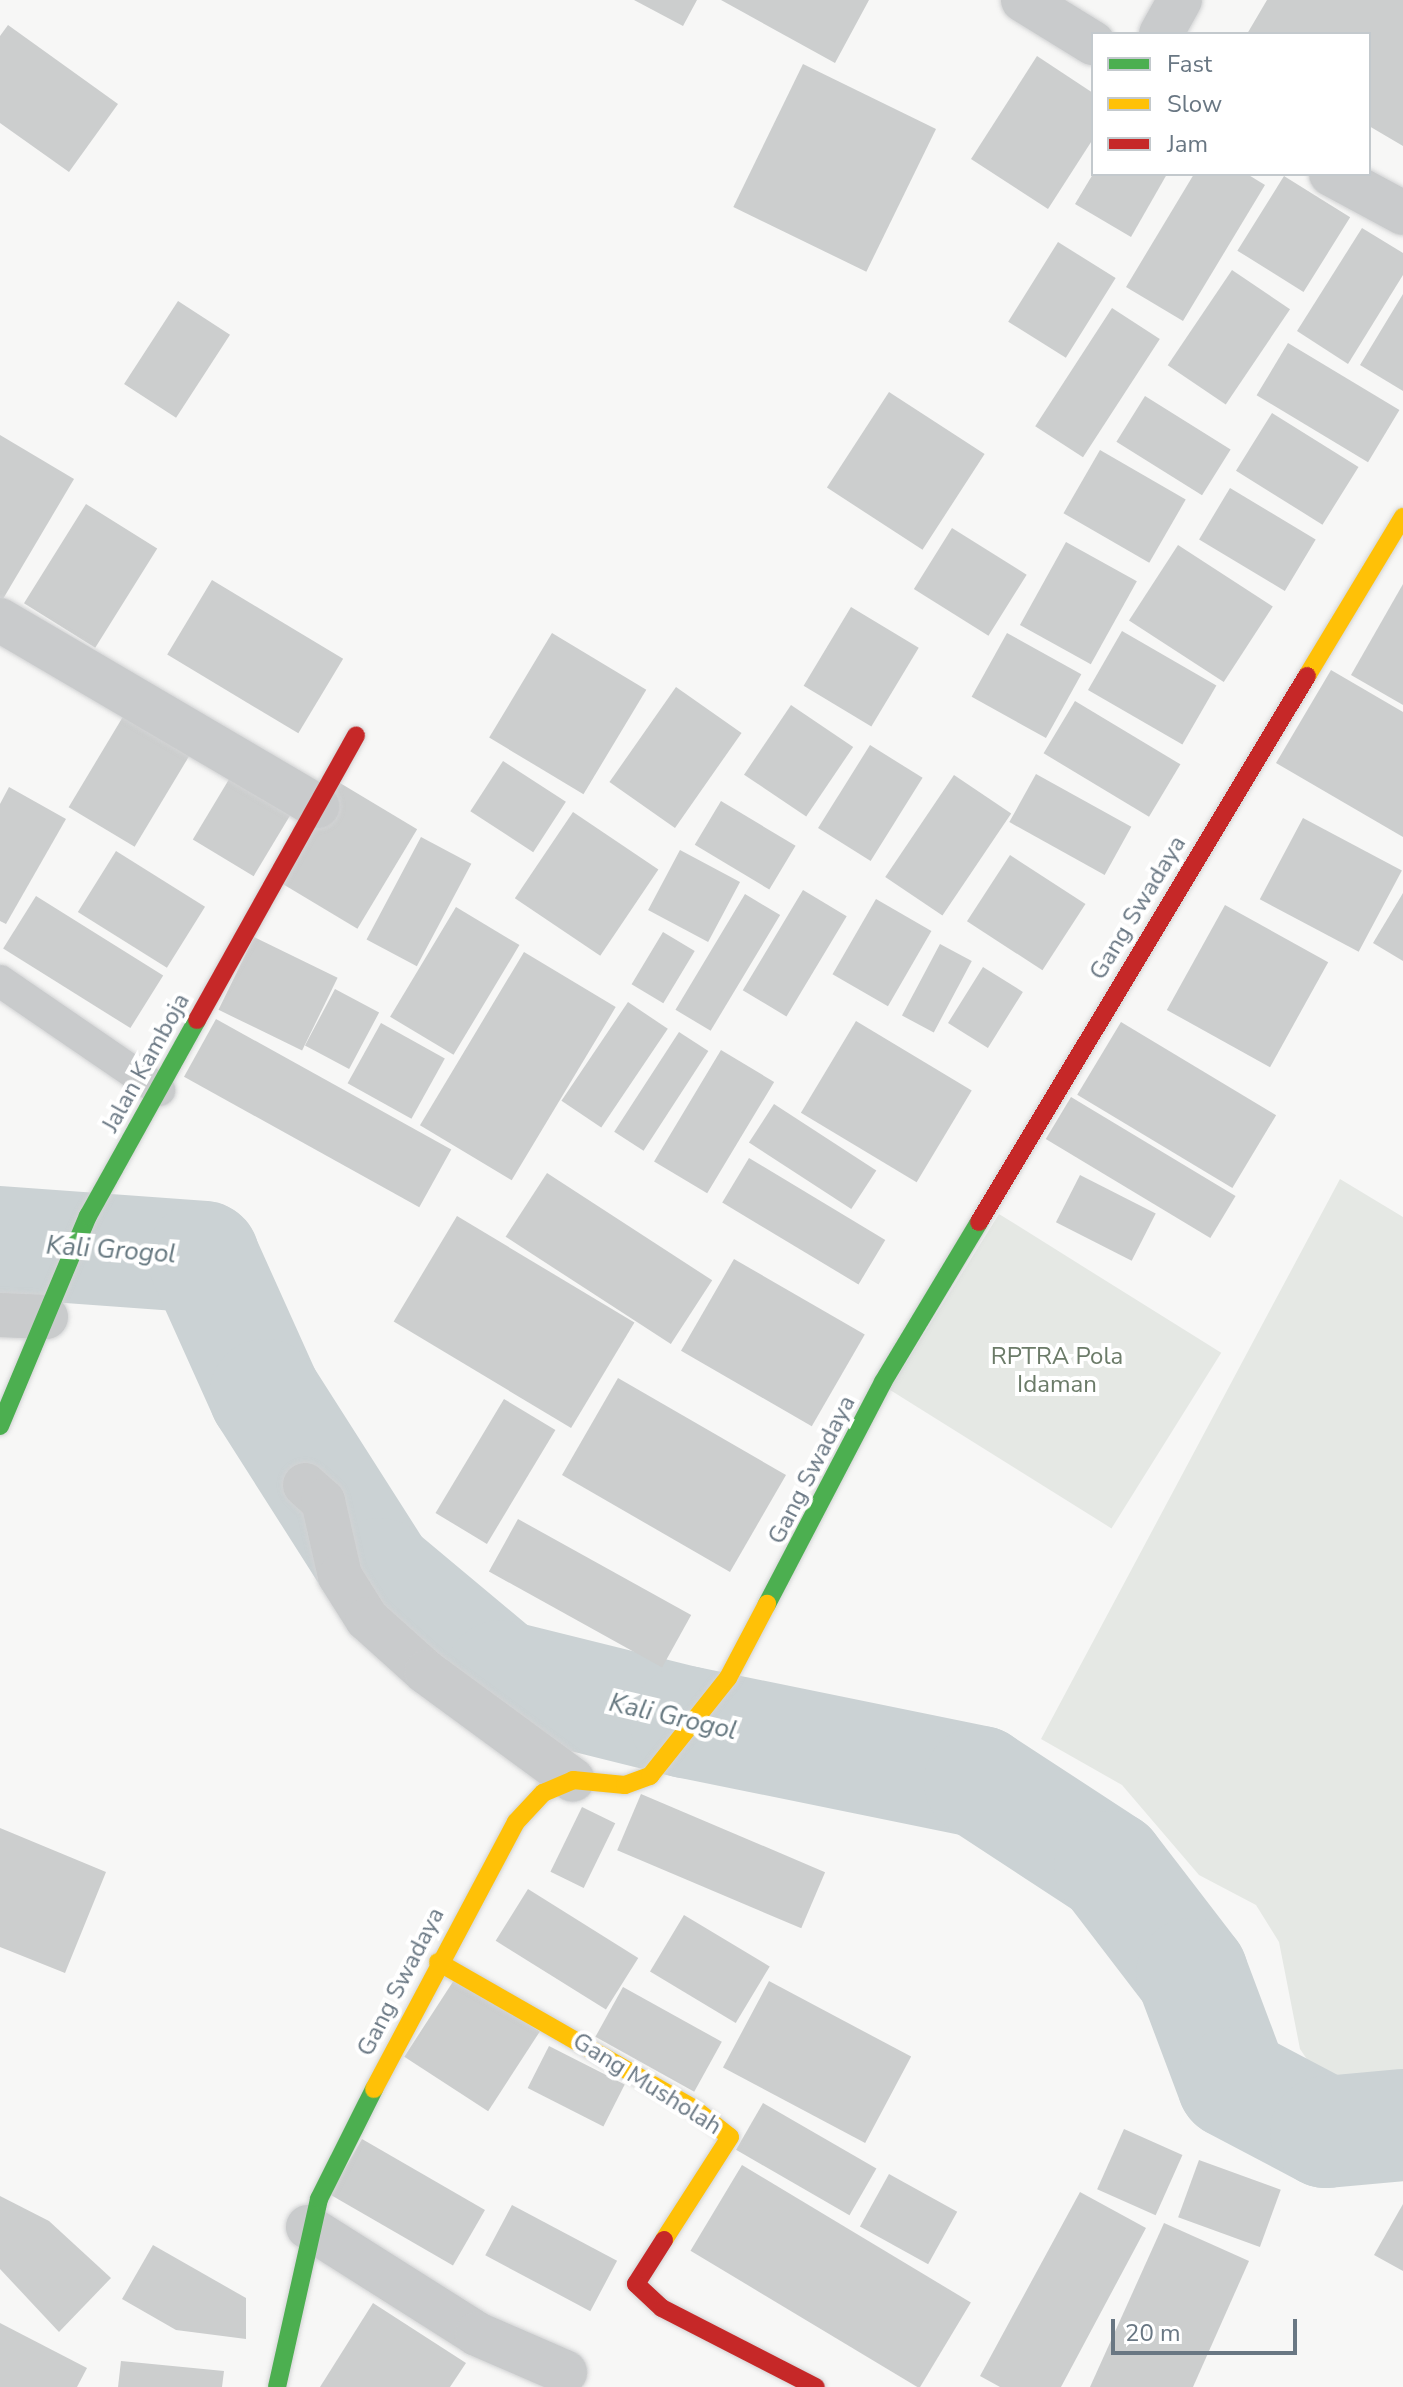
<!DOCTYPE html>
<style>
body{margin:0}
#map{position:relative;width:1403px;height:2387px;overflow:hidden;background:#f7f7f6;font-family:"Nunito Sans",sans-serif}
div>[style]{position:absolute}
.green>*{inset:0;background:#e5e8e4;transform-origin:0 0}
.river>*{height:112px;margin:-56px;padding:0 56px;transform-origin:56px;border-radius:56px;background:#cbd2d4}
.building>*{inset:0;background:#cccece;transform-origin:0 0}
.roads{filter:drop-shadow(0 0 2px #d2d3d4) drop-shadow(0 0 2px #d2d3d4)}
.lane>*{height:32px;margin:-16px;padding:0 16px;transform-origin:16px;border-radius:16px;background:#c9cbcc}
.street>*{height:44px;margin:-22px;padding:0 22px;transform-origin:22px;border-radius:22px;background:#c9cbcc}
.fast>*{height:18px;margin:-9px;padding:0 9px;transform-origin:9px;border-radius:9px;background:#4caf50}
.slow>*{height:18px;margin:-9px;padding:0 9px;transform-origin:9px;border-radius:9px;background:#ffc107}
.jam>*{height:18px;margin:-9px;padding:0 9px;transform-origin:9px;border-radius:9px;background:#c62828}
span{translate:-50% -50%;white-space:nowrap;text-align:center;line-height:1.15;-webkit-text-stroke:8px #fff;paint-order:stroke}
.street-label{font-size:24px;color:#697783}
.park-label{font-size:24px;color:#6b7b68}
.water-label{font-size:26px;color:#65777f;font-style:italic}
.legend{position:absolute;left:1091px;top:32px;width:280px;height:144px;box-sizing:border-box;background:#fff;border:2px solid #c3c9cd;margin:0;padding:10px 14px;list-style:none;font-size:24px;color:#697783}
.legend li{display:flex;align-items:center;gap:16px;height:40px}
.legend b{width:40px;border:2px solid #c3c9cd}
.scale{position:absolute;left:1111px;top:2319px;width:186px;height:36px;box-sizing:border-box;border:4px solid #697783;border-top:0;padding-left:10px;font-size:24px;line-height:28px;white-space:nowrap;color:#697783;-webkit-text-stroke:6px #fff;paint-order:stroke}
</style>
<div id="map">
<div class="green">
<i style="clip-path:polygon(1340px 1179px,1403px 1217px,1403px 2126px,1329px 2092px,1300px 2049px,1279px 1942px,1256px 1905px,1199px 1875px,1122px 1785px,1041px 1739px)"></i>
<i style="left:999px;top:1214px;width:262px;height:207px;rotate:32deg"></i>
</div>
<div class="river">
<i style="left:0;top:1242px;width:204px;rotate:4.2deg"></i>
<i style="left:203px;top:1257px;width:151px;rotate:65.8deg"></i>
<i style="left:265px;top:1395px;width:212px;rotate:57.5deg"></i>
<i style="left:379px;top:1574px;width:159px;rotate:39.9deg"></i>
<i style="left:501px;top:1676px;width:191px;rotate:14deg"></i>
<i style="left:686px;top:1722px;width:300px;rotate:11.5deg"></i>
<i style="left:980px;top:1782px;width:155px;rotate:33.2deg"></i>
<i style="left:1110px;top:1867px;width:135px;rotate:52.5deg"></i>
<i style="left:1192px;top:1974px;width:116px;rotate:69.4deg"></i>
<i style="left:1233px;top:2083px;width:105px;rotate:27.8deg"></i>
<i style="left:1326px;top:2132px;width:77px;rotate:-5.2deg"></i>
</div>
<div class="building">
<i style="clip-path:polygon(634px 0,697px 0,683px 26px)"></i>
<i style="clip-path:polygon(721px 0,869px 0,835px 63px)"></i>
<i style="clip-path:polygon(1267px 0,1403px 0,1403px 146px,1369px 126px,1369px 34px,1247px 34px)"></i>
<i style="clip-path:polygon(8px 25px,118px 104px,69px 172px,0 123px,0 36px)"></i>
<i style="clip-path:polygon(1037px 56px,1093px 93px,1093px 139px,1048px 209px,971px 159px)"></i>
<i style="left:803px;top:64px;width:148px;height:159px;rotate:26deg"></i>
<i style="clip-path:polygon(1093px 174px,1167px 174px,1131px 237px,1075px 204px)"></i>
<i style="clip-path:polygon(1194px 174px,1247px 174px,1265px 185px,1183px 321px,1126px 287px)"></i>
<i style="left:1284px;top:176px;width:78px;height:88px;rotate:32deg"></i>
<i style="clip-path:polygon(1362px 228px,1403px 253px,1403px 275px,1348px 364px,1297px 331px)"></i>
<i style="left:1058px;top:242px;width:68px;height:94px;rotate:32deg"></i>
<i style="left:1232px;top:270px;width:70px;height:115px;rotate:34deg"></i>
<i style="clip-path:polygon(1403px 294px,1403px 391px,1360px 365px)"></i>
<i style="left:178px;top:301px;width:62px;height:99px;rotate:33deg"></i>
<i style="left:1112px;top:308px;width:57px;height:141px;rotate:33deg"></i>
<i style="left:1288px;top:343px;width:130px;height:61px;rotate:31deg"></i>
<i style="left:889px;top:392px;width:114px;height:114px;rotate:33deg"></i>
<i style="left:1145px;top:396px;width:101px;height:54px;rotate:32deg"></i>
<i style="left:1272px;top:413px;width:102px;height:68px;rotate:32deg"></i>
<i style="clip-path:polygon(0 435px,74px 479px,0 604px)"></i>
<i style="left:1100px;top:450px;width:99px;height:73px;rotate:30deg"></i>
<i style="left:1230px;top:488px;width:100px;height:60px;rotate:31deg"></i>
<i style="left:86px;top:504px;width:84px;height:117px;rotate:32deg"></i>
<i style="left:952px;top:528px;width:88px;height:72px;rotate:32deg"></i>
<i style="left:1066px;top:542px;width:81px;height:95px;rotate:29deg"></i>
<i style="left:1178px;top:545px;width:113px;height:90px;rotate:33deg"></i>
<i style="left:212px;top:580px;width:153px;height:87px;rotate:31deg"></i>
<i style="clip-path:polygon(1403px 584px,1403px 705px,1351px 675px)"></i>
<i style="left:851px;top:607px;width:79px;height:92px;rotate:31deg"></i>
<i style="left:1122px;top:631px;width:109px;height:68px;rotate:30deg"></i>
<i style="left:552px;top:633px;width:110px;height:122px;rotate:31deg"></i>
<i style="left:1007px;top:633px;width:85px;height:73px;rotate:29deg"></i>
<i style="clip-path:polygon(1331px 670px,1403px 712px,1403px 837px,1276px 763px)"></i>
<i style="left:676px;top:687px;width:80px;height:116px;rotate:35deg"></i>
<i style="left:133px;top:700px;width:77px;height:125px;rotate:31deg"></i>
<i style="left:1075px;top:701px;width:123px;height:61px;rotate:31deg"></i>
<i style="left:791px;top:705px;width:75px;height:84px;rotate:34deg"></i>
<i style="left:870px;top:745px;width:62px;height:98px;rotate:32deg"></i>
<i style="left:503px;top:761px;width:75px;height:60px;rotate:33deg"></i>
<i style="left:234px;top:771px;width:71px;height:80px;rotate:31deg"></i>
<i style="left:1036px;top:774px;width:109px;height:55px;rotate:29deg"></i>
<i style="left:954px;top:775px;width:69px;height:123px;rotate:34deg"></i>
<i style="left:340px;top:783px;width:90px;height:116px;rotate:31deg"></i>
<i style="clip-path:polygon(9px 787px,66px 819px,6px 924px,0 921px,0 804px)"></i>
<i style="left:721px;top:801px;width:87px;height:51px;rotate:31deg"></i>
<i style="left:573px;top:812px;width:103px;height:104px;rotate:34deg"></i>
<i style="left:1303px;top:818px;width:112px;height:92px;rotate:28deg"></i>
<i style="left:421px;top:837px;width:57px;height:116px;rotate:28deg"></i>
<i style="left:680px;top:850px;width:68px;height:68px;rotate:28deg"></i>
<i style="left:116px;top:851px;width:105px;height:72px;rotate:32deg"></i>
<i style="left:1010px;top:855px;width:90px;height:79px;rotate:33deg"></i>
<i style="left:803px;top:890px;width:51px;height:117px;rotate:31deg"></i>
<i style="clip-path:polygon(1403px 893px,1403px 961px,1373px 943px)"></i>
<i style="left:745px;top:894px;width:41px;height:135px;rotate:31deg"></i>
<i style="left:36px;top:896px;width:150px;height:62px;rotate:32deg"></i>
<i style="left:876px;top:899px;width:64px;height:87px;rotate:30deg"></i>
<i style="left:1225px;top:905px;width:118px;height:120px;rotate:29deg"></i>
<i style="left:456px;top:907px;width:74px;height:128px;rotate:31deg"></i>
<i style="left:663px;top:932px;width:37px;height:61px;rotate:31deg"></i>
<i style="left:254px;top:937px;width:93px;height:81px;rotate:26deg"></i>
<i style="left:940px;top:944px;width:36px;height:81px;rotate:28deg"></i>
<i style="left:524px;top:952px;width:107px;height:202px;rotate:31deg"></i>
<i style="left:983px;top:967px;width:47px;height:66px;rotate:32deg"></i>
<i style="left:335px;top:989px;width:50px;height:64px;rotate:28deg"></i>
<i style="left:628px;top:1002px;width:48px;height:119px;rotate:34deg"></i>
<i style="left:216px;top:1019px;width:269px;height:66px;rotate:29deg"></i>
<i style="left:856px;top:1021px;width:135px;height:107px;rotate:31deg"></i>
<i style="left:1121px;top:1022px;width:181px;height:85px;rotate:31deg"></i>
<i style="left:381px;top:1023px;width:73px;height:69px;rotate:29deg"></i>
<i style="left:679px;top:1032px;width:35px;height:119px;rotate:33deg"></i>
<i style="left:721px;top:1050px;width:62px;height:130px;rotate:31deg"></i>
<i style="left:1071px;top:1097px;width:192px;height:49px;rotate:31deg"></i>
<i style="left:774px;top:1104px;width:122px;height:46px;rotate:33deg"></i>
<i style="left:749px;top:1158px;width:159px;height:52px;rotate:31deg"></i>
<i style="left:547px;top:1173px;width:197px;height:76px;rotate:33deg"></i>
<i style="left:1080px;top:1175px;width:85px;height:53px;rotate:27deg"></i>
<i style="left:457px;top:1216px;width:207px;height:123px;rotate:31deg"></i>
<i style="left:734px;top:1259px;width:151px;height:106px;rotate:30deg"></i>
<i style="left:618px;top:1378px;width:194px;height:112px;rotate:30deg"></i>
<i style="left:504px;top:1399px;width:60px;height:133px;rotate:31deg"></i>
<i style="left:518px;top:1519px;width:198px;height:60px;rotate:29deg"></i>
<i style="left:641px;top:1794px;width:200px;height:61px;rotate:23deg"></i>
<i style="left:582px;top:1807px;width:37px;height:72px;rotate:26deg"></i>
<i style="clip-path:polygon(0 1828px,106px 1872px,65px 1973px,0 1947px)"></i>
<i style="left:528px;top:1889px;width:130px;height:61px;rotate:32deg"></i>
<i style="left:684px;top:1915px;width:100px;height:66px;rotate:31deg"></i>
<i style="left:456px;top:1977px;width:100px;height:95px;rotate:33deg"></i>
<i style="left:769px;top:1981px;width:161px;height:98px;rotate:28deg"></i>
<i style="left:623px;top:1987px;width:113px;height:57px;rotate:29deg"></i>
<i style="left:549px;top:2046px;width:85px;height:47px;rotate:27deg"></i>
<i style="left:763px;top:2103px;width:131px;height:54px;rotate:30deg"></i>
<i style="left:1124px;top:2129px;width:64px;height:66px;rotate:24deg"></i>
<i style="left:362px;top:2139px;width:142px;height:64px;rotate:30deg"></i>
<i style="left:1199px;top:2160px;width:87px;height:61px;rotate:20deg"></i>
<i style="left:742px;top:2165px;width:267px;height:100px;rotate:31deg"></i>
<i style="left:889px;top:2174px;width:78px;height:60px;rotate:29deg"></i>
<i style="clip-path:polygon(1080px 2192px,1146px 2228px,1061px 2387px,1000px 2387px,980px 2376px)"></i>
<i style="clip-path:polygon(0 2196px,49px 2221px,111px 2278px,59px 2332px,0 2269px)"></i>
<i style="clip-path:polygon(1403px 2204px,1403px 2271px,1374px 2255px)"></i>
<i style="left:512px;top:2205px;width:119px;height:57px;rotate:28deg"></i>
<i style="clip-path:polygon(1164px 2223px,1249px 2261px,1193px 2387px,1090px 2387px)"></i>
<i style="clip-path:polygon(153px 2245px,246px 2298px,246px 2339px,176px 2330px,122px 2299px)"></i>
<i style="clip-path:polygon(373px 2303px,466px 2363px,450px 2387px,320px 2387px)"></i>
<i style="clip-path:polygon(0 2323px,87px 2368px,77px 2387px,0 2387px)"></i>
<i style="clip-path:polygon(121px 2361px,224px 2371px,222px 2387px,118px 2387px)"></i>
</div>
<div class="roads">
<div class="lane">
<i style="left:0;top:981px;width:193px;rotate:34.4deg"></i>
</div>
<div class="street">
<i style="left:1023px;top:0;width:82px;rotate:31.6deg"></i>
<i style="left:1161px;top:34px;width:39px;rotate:-61deg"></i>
<i style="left:1331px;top:174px;width:82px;rotate:28.4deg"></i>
<i style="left:0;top:620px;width:368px;rotate:30.4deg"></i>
<i style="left:0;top:1315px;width:46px;rotate:2.5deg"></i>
<i style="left:305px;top:1485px;width:24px;rotate:42deg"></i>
<i style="left:323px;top:1501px;width:77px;rotate:77.2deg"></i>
<i style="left:340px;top:1576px;width:51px;rotate:57.9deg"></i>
<i style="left:367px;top:1619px;width:79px;rotate:41.9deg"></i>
<i style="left:426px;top:1672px;width:182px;rotate:36.3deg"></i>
<i style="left:308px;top:2227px;width:200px;rotate:32.3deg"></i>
<i style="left:477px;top:2334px;width:96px;rotate:23.4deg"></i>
</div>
<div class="fast">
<i style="left:0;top:1426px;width:228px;rotate:-67.3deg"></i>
<i style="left:88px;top:1216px;width:224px;rotate:-60.9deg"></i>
<i style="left:767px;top:1604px;width:250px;rotate:-62.4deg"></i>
<i style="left:883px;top:1382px;width:187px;rotate:-59deg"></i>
<i style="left:277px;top:2387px;width:193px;rotate:-77.4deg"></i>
<i style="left:319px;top:2199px;width:123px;rotate:-63.4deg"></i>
</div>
<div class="slow">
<i style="left:1307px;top:676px;width:186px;rotate:-58.9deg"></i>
<i style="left:438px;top:1962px;width:297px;rotate:29.8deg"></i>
<i style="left:696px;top:2110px;width:43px;rotate:38.5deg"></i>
<i style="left:730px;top:2137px;width:122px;rotate:122.7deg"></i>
<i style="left:374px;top:2089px;width:302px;rotate:-62deg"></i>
<i style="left:516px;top:1822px;width:40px;rotate:-47deg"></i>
<i style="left:543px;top:1793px;width:33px;rotate:-23deg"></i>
<i style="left:573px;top:1780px;width:52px;rotate:5.5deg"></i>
<i style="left:625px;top:1785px;width:27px;rotate:-20deg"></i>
<i style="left:650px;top:1776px;width:125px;rotate:-51.5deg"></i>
<i style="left:728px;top:1678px;width:84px;rotate:-62.2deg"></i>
</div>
<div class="jam">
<i style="left:197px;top:1020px;width:326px;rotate:-60.8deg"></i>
<i style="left:979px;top:1222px;width:637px;rotate:-59.01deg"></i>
<i style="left:664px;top:2240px;width:52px;rotate:122.5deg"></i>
<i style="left:636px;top:2284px;width:35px;rotate:43deg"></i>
<i style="left:662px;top:2308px;width:173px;rotate:27.2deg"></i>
</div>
</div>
<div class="street-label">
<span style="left:1138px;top:908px;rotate:-59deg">Gang Swadaya</span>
<span style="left:146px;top:1063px;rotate:-61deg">Jalan Kamboja</span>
<span style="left:812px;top:1470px;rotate:-63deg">Gang Swadaya</span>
<span style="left:401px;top:1982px;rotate:-63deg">Gang Swadaya</span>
<span style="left:647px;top:2084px;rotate:32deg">Gang Musholah</span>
</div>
<div class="park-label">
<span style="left:1057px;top:1371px">RPTRA Pola<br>Idaman</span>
</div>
<div class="water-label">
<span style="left:111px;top:1250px;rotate:4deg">Kali Grogol</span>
<span style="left:673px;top:1717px;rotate:13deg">Kali Grogol</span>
</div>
<ul class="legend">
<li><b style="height:10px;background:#4caf50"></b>Fast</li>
<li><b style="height:10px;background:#ffc107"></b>Slow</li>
<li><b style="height:10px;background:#c62828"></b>Jam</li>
</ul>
<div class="scale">20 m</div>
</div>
